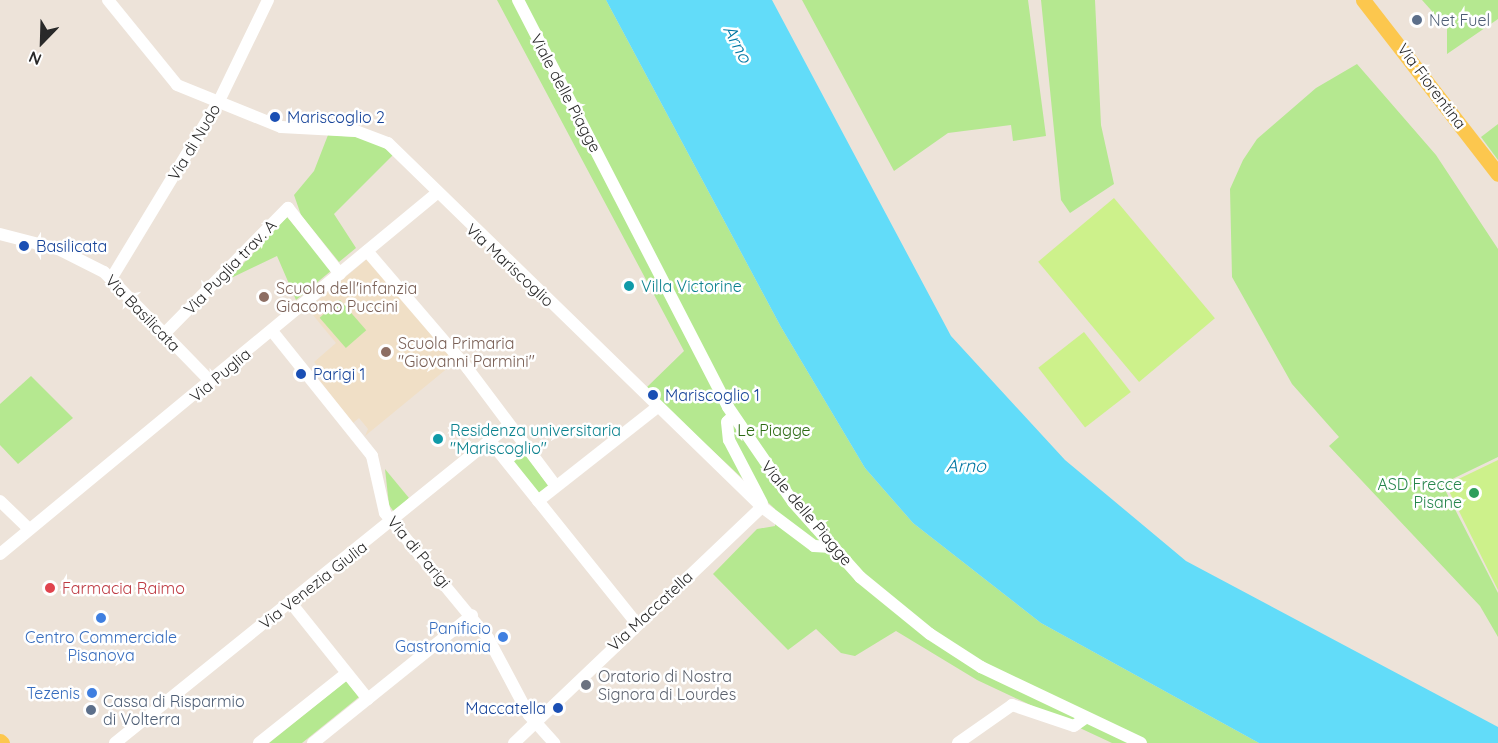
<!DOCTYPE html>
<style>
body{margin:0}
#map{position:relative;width:1498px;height:743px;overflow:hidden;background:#ede3d9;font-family:Quicksand,sans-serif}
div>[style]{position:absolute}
.education>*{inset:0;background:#f0dfc6}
.green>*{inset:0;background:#b5e890;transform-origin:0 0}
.pitch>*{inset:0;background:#cdf18b;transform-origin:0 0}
.water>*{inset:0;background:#62dcf9}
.minor>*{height:12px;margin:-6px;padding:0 6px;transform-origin:6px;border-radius:6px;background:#fff}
.major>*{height:15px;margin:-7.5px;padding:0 7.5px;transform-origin:7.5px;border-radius:7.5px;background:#fcc74e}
.dots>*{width:16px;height:16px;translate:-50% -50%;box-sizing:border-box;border:3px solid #fff;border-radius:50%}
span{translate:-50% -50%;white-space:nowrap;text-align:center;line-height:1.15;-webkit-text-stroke:5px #fff;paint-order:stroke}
.service-label{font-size:16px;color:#4e5e75}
.left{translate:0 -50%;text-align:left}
.street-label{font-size:16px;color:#292929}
.transit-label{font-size:16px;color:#164399}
.right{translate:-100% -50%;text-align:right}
.culture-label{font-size:16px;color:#0d838f}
.education-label{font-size:16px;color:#785e54}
.park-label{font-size:16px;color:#2c6b13}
.leisure-label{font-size:16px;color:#27864d}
.health-label{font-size:16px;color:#be3a42}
.shop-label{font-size:16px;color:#366cbe}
.worship-label{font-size:16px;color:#5b616d}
.water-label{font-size:18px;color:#0278a4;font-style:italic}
.north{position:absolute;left:12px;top:12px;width:60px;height:60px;-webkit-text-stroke:4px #fff;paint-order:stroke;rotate:203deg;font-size:16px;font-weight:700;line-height:24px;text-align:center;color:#292929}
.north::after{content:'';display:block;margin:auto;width:21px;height:27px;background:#292929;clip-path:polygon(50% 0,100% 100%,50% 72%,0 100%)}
</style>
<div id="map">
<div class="education">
<i style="clip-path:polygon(367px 259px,455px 362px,365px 436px,368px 429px,359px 418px,353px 423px,320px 381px,326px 376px,314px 362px,336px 343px,308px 309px)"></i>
</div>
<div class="green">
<i style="clip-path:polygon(497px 0,606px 0,781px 327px,865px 468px,913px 523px,1041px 623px,1259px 743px,1112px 743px,977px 680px,896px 631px,855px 656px,841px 653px,816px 629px,788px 650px,713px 574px,757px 529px,775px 526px,775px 509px,646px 388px,684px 351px)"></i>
<i style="clip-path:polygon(802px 0,1028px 0,1046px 136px,1013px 141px,1011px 125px,948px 133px,894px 171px)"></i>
<i style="clip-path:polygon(1041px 0,1095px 0,1101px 125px,1114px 184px,1070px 213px,1061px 200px)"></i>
<i style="clip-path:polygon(1422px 0,1498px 0,1498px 19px,1447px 54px,1447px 28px)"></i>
<i style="clip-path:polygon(1357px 64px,1436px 155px,1498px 249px,1498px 457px,1442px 484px,1498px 593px,1498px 637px,1480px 606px,1329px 446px,1339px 437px,1292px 384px,1232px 277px,1230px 189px,1243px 160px,1257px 139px,1316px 88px)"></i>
<i style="clip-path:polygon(1498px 124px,1498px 160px,1481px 137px)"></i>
<i style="clip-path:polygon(328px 135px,369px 138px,394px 154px,334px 214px,356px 248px,339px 262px,301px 215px,294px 195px,314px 171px)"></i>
<i style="clip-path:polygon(287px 217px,332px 270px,296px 300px,277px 256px,229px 279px)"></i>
<i style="left:340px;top:300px;width:40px;height:27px;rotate:49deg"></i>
<i style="clip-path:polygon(31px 376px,73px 418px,18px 464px,0 445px,0 404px)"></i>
<i style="left:523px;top:451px;width:43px;height:14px;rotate:54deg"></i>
<i style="clip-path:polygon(385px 469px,409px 498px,394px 512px,389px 505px)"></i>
<i style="clip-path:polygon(346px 681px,359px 697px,302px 743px,269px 743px)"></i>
</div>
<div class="pitch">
<i style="left:1114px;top:198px;width:157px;height:99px;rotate:50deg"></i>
<i style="left:1084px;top:332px;width:76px;height:58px;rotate:52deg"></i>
<i style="clip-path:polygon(1498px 460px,1498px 590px,1446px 485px)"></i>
</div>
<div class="water">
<i style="clip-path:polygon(606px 0,772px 0,951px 336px,1065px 460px,1186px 561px,1498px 727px,1498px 743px,1259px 743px,1041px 623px,913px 523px,865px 468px,781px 327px)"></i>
</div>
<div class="minor">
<i style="left:108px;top:0;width:109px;rotate:50.9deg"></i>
<i style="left:177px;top:85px;width:112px;rotate:22deg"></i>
<i style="left:281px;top:127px;width:75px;rotate:3.1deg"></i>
<i style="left:356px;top:131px;width:34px;rotate:21deg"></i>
<i style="left:388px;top:143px;width:522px;rotate:44.22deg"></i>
<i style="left:762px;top:507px;width:65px;rotate:36.9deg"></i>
<i style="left:814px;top:546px;width:17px;rotate:3deg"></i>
<i style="left:518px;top:0;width:458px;rotate:62.7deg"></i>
<i style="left:728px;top:407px;width:115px;rotate:55.6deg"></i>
<i style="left:793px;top:502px;width:101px;rotate:48.2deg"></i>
<i style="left:860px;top:577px;width:90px;rotate:39.2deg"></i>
<i style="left:930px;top:634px;width:61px;rotate:32.9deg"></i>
<i style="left:981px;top:667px;width:177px;rotate:25.4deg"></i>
<i style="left:0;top:234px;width:60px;rotate:14.5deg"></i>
<i style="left:58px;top:249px;width:51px;rotate:26.6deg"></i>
<i style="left:104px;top:272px;width:153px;rotate:45.8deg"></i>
<i style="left:367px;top:251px;width:155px;rotate:49.4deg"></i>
<i style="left:468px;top:369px;width:146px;rotate:53.1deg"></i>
<i style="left:111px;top:279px;width:208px;rotate:-58.8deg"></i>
<i style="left:219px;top:101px;width:112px;rotate:-64.1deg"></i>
<i style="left:272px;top:331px;width:160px;rotate:51.3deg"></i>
<i style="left:372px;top:456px;width:58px;rotate:77.2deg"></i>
<i style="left:385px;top:513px;width:162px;rotate:50.5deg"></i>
<i style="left:488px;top:638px;width:87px;rotate:62deg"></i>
<i style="left:529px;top:715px;width:38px;rotate:48deg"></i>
<i style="left:164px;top:334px;width:177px;rotate:-45.5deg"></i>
<i style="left:288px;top:208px;width:84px;rotate:51.8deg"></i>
<i style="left:733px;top:416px;width:8px;rotate:135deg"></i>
<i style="left:727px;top:422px;width:18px;rotate:84deg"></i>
<i style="left:729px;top:440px;width:71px;rotate:62.4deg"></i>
<i style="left:490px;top:441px;width:235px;rotate:51.2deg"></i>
<i style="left:506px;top:460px;width:24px;rotate:-38deg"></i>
<i style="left:0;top:501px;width:40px;rotate:44deg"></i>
<i style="left:538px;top:501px;width:150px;rotate:-38.2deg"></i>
<i style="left:0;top:554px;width:567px;rotate:-39.56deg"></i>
<i style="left:291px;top:603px;width:123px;rotate:51.3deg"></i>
<i style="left:115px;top:743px;width:506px;rotate:-38.91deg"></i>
<i style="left:259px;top:743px;width:112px;rotate:-38.5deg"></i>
<i style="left:313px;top:743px;width:204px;rotate:-38.8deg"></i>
<i style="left:514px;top:743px;width:342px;rotate:-43.6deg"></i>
<i style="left:958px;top:743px;width:66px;rotate:-35.1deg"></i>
<i style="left:1012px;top:705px;width:65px;rotate:18.7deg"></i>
<i style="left:1074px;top:726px;width:14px;rotate:-36deg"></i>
</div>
<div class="major">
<i style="left:1363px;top:0;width:220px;rotate:52.2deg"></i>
<i style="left:0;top:741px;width:3px;rotate:45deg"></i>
</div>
<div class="dots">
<i style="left:1417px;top:20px;background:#5c6f8a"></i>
<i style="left:275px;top:117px;background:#1a4fb4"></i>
<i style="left:24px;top:246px;background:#1a4fb4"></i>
<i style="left:629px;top:286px;background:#0f9aa8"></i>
<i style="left:264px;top:297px;background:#8d6e63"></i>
<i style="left:386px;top:352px;background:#8d6e63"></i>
<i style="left:301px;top:374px;background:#1a4fb4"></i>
<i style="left:653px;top:395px;background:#1a4fb4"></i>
<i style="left:438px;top:439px;background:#0f9aa8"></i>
<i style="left:1474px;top:493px;background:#2e9e5b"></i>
<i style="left:50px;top:588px;background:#e0444e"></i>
<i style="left:101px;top:618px;background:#3f7fe0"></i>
<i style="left:503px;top:637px;background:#3f7fe0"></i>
<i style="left:586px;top:685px;background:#6b7280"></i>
<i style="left:92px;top:693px;background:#3f7fe0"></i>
<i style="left:558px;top:708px;background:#1a4fb4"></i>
<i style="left:91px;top:710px;background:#5c6f8a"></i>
</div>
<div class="service-label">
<span class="left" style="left:1429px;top:20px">Net Fuel</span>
<span class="left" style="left:103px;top:710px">Cassa di Risparmio<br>di Volterra</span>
</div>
<div class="street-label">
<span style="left:1432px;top:86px;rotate:53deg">Via Fiorentina</span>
<span style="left:566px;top:93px;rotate:62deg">Viale delle Piagge</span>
<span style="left:194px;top:142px;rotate:-59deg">Via di Nudo</span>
<span style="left:510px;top:265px;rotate:43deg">Via Mariscoglio</span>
<span style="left:230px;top:267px;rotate:-46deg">Via Puglia trav. A</span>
<span style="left:143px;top:313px;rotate:46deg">Via Basilicata</span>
<span style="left:220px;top:375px;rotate:-40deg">Via Puglia</span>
<span style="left:807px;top:513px;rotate:50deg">Viale delle Piagge</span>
<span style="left:419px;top:552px;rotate:50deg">Via di Parigi</span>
<span style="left:313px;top:585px;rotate:-38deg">Via Venezia Giulia</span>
<span style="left:650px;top:611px;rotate:-43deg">Via Maccatella</span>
</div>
<div class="transit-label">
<span class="left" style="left:287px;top:117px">Mariscoglio 2</span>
<span class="left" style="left:36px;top:246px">Basilicata</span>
<span class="left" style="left:313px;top:374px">Parigi 1</span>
<span class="left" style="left:665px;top:395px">Mariscoglio 1</span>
<span class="right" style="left:546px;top:708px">Maccatella</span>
</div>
<div class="culture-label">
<span class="left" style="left:641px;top:286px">Villa Victorine</span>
<span class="left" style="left:450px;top:439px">Residenza universitaria<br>"Mariscoglio"</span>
</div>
<div class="education-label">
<span class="left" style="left:276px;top:297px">Scuola dell'infanzia<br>Giacomo Puccini</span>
<span class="left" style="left:398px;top:352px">Scuola Primaria<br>"Giovanni Parmini"</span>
</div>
<div class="park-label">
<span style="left:774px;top:430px">Le Piagge</span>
</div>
<div class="leisure-label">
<span class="right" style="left:1462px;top:493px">ASD Frecce<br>Pisane</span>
</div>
<div class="health-label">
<span class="left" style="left:62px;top:588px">Farmacia Raimo</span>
</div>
<div class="shop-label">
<span class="right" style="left:491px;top:637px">Panificio<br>Gastronomia</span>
<span style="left:101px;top:646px">Centro Commerciale<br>Pisanova</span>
<span class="right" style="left:80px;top:693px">Tezenis</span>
</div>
<div class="worship-label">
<span class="left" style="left:598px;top:685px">Oratorio di Nostra<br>Signora di Lourdes</span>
</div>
<div class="water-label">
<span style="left:737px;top:44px;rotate:62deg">Arno</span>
<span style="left:966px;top:466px">Arno</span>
</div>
<div class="north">N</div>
</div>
